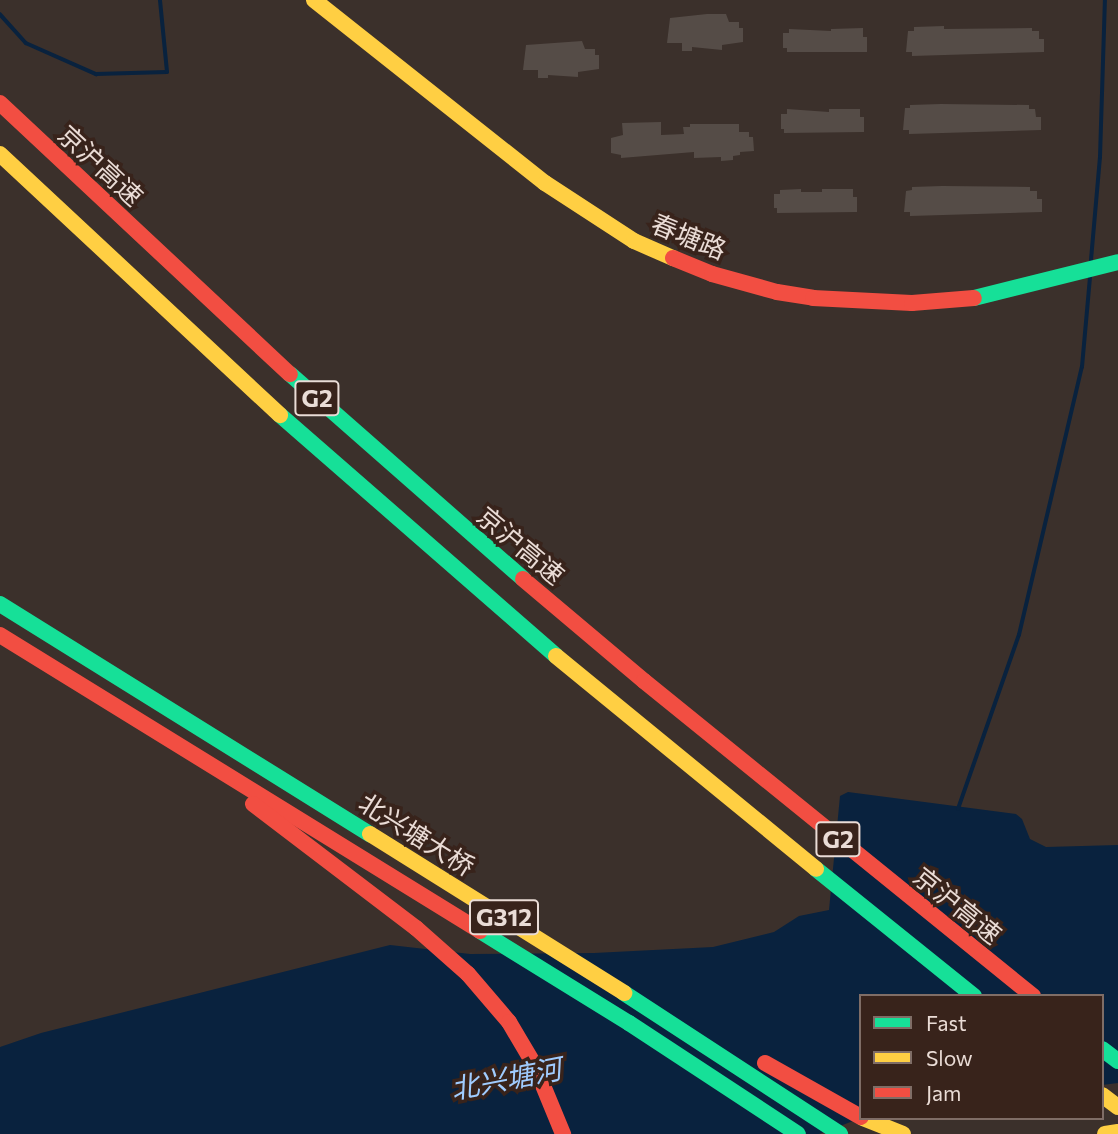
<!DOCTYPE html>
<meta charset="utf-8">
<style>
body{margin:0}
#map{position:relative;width:1118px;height:1134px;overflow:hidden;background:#3b302b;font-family:Commissioner,"Noto Sans SC",sans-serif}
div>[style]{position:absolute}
.water>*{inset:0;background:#09223e}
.stream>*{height:3.5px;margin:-1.75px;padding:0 1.75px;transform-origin:1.75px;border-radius:1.75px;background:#09223e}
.building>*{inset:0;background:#554c47}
.fast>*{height:16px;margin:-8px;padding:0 8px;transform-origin:8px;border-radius:8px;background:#16e098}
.slow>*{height:16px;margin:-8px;padding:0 8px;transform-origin:8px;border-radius:8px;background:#ffcf43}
.jam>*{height:16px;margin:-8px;padding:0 8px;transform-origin:8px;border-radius:8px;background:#f24e42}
span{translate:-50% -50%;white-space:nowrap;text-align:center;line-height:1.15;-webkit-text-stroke:7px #38231b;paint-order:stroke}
.shield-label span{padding:2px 5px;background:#38231b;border:2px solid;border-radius:5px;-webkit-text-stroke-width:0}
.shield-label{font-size:24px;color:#eadcd6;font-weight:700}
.street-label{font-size:26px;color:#eadcd6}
.water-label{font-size:28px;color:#a0ccff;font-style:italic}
.legend{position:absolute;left:859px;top:994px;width:245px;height:126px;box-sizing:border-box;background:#38231b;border:2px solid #7f6d66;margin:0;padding:9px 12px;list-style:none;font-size:21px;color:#eadcd6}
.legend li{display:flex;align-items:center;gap:14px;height:35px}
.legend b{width:35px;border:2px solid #7f6d66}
</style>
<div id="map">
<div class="water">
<i style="clip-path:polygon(848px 792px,1016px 814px,1022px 819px,1030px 839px,1046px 847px,1118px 845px,1118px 1083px,1102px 1085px,1102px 996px,861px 996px,861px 1118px,819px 1134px,0 1134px,0 1047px,41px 1033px,390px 945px,470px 954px,594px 953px,713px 947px,774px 932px,799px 916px,829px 910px,840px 796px)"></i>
</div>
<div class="stream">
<i style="left:0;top:14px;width:39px;rotate:48deg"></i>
<i style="left:26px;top:43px;width:77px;rotate:23.9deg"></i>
<i style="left:96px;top:74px;width:71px;rotate:-1.6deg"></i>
<i style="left:167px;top:72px;width:72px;rotate:-95.6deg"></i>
<i style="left:1091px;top:260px;width:103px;rotate:-85deg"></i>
<i style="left:1100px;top:157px;width:157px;rotate:-88.2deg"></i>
<i style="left:958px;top:809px;width:184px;rotate:-70.7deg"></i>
<i style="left:1019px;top:635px;width:275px;rotate:-76.8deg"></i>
<i style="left:1082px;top:367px;width:89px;rotate:-84.9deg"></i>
</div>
<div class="building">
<i style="clip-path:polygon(707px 14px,726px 14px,729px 22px,739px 22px,739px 28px,743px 28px,743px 42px,722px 45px,722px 50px,692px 47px,692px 51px,682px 51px,682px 43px,667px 43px,670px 18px)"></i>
<i style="clip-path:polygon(944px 26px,944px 29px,1032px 28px,1032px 31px,1039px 31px,1039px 39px,1044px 39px,1044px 52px,912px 56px,912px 52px,906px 52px,908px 31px,914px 31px,914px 27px)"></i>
<i style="clip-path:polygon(863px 28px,863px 37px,867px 37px,867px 52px,787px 52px,787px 48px,783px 48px,783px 33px,789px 33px,789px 29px,831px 31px,831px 29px)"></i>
<i style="clip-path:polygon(582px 41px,585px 49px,595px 49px,595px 55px,599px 55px,599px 69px,578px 72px,578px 77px,548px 75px,548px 78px,538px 78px,538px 70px,523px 70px,526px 45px)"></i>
<i style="clip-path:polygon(941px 104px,1029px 105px,1029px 109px,1035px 109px,1036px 117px,1041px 117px,1041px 130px,909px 134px,909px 130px,903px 130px,905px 108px,910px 108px,910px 105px)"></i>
<i style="clip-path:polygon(787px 109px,829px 112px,829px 109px,860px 109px,860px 117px,864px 117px,864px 132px,784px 133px,784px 129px,781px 129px,781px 114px,787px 114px)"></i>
<i style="clip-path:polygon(661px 122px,661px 135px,684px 134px,683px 127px,690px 127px,690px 124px,739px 124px,739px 132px,749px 132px,749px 137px,753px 137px,754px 151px,740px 152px,740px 155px,733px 156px,733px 160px,721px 161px,721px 157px,694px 158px,694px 152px,621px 158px,621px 155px,611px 153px,611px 138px,623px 135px,622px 123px)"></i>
<i style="clip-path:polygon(942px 186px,1030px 187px,1030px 191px,1037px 191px,1037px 199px,1042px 199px,1042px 212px,910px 216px,910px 212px,904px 212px,906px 191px,912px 190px,912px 187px)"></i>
<i style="clip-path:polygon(801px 189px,801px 192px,822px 192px,822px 189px,853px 189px,853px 197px,857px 197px,857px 212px,777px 213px,777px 208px,774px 208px,774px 194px,780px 194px,780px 190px)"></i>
</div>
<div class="fast">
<i style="left:974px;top:298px;width:148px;rotate:-14deg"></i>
<i style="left:290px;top:374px;width:310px;rotate:41.3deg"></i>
<i style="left:280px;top:415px;width:366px;rotate:41.1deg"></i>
<i style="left:0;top:604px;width:436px;rotate:31.9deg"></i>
<i style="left:816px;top:869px;width:203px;rotate:38.8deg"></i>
<i style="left:480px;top:931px;width:175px;rotate:31.7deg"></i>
<i style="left:629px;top:1023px;width:202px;rotate:33.3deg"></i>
<i style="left:624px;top:993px;width:258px;rotate:33.1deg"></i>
<i style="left:1102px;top:1049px;width:20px;rotate:37deg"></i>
</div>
<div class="slow">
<i style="left:314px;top:0;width:295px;rotate:38.4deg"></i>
<i style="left:545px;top:183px;width:106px;rotate:33.1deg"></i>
<i style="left:634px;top:241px;width:43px;rotate:23.6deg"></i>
<i style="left:0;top:154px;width:383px;rotate:43deg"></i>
<i style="left:556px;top:656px;width:336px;rotate:39.3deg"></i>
<i style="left:370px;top:834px;width:300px;rotate:32deg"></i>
<i style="left:1102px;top:1095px;width:20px;rotate:37deg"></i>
<i style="left:863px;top:1118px;width:43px;rotate:21.8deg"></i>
<i style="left:1105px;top:1134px;width:13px;rotate:-9deg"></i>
</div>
<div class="jam">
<i style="left:0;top:103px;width:397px;rotate:43.1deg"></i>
<i style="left:673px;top:258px;width:42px;rotate:22.3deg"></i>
<i style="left:712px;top:274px;width:67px;rotate:15.5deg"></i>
<i style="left:777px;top:292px;width:36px;rotate:9deg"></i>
<i style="left:813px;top:298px;width:99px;rotate:2.9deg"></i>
<i style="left:912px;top:303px;width:62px;rotate:-4.6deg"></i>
<i style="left:523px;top:579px;width:158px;rotate:40.1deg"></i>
<i style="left:644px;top:681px;width:501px;rotate:39deg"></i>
<i style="left:0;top:635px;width:564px;rotate:31.66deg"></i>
<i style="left:253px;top:804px;width:205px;rotate:37.3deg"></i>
<i style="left:416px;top:928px;width:69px;rotate:41.5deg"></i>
<i style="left:468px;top:974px;width:63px;rotate:49.5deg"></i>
<i style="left:509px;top:1022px;width:51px;rotate:59.4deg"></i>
<i style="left:535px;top:1066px;width:74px;rotate:67.6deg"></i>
<i style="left:765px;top:1063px;width:110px;rotate:29.4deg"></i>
</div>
<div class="shield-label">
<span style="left:317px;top:398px">G2</span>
<span style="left:838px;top:839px">G2</span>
<span style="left:504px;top:917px">G312</span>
</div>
<div class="street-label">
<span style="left:101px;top:165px;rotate:43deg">京沪高速</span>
<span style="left:689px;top:236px;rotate:22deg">春塘路</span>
<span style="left:521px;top:545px;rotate:40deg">京沪高速</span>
<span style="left:417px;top:834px;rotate:32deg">北兴塘大桥</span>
<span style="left:958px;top:905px;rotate:39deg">京沪高速</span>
</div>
<div class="water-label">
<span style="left:506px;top:1078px;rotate:-11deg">北兴塘河</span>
</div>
<ul class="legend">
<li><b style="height:9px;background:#16e098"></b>Fast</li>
<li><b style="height:9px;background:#ffcf43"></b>Slow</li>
<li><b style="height:9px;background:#f24e42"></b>Jam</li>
</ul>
</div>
